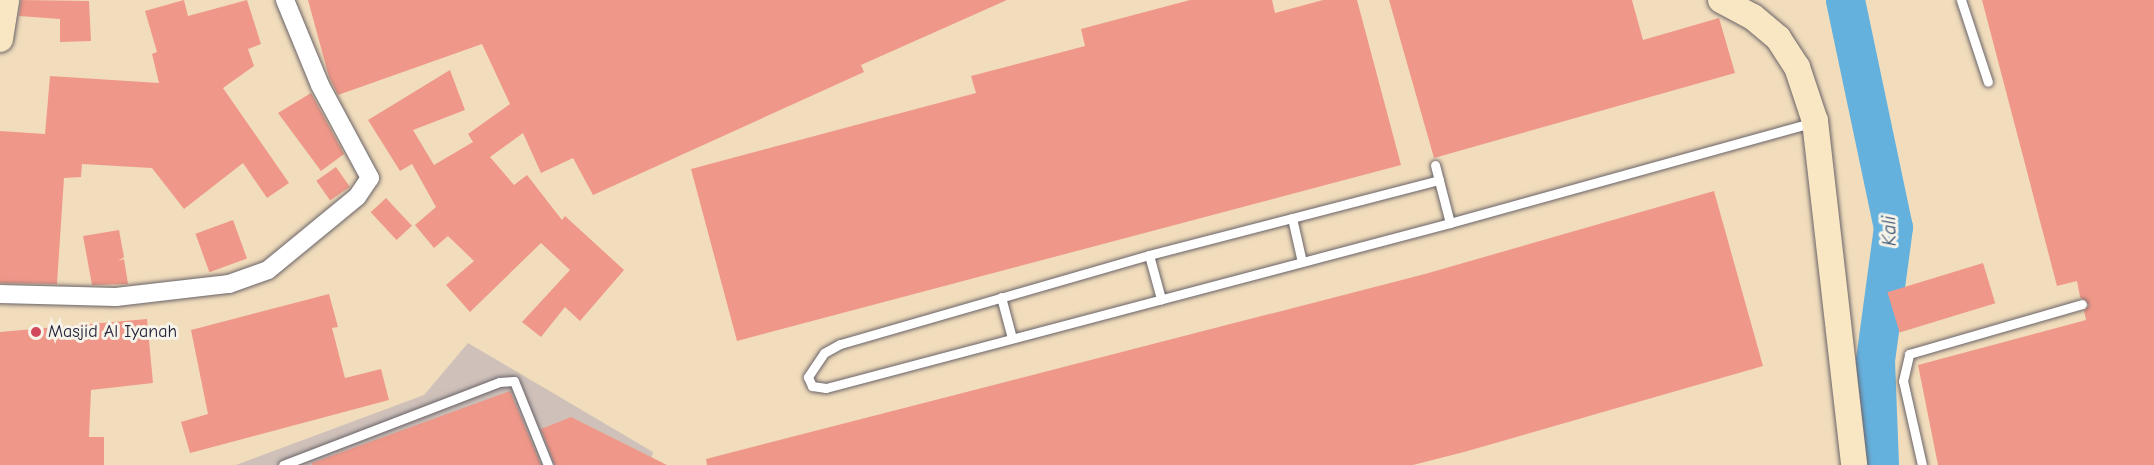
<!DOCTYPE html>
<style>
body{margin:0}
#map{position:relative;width:2154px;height:465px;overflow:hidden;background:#f1ddbc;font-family:"Comic Neue",sans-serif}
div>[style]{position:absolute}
.industrial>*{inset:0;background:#cfc1ba}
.river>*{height:39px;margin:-19.5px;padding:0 19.5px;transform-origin:19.5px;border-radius:19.5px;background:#65b1de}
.building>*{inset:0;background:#ef9889;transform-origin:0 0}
.roads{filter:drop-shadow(0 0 2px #6a6368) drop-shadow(0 0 2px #6a6368)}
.lane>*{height:9px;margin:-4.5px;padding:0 4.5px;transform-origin:4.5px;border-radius:4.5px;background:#fff}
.street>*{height:18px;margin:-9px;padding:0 9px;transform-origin:9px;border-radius:9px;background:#fff}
.secondary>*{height:26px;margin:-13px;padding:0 13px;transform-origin:13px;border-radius:13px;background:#f9e7c3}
.dots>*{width:16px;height:16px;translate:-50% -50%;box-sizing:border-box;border:3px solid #f7f3e8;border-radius:50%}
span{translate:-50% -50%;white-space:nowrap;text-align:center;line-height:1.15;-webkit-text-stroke:6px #f7f3e8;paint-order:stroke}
.poi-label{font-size:18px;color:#22223b}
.left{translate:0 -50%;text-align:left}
.water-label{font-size:20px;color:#395474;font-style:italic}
</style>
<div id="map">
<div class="industrial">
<i style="clip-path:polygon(468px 343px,653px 452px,650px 465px,236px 465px,424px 395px)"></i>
</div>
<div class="river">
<i style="left:1845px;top:0;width:232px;rotate:78.1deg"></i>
<i style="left:1893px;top:227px;width:134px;rotate:97.7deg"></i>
<i style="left:1875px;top:360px;width:105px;rotate:87.8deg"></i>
</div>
<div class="building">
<i style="clip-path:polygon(21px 0,89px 1px,91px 41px,60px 42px,60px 19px,19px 16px)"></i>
<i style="clip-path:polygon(184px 0,188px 16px,247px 0,261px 44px,248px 49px,254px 66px,223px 88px,289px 183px,267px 198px,243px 163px,184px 209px,152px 168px,82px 164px,81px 177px,64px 178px,57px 284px,0 283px,0 131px,45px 134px,50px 76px,159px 83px,152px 54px,157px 52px,145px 11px)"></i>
<i style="clip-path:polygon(308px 0,1007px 0,861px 65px,864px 72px,593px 195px,573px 158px,541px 173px,523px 133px,490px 157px,514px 185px,527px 175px,562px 220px,565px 216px,624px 270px,580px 321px,565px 307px,541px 337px,522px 322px,570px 270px,541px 243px,470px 312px,446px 285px,474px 261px,448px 236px,434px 248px,415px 225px,436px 207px,412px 164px,400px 171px,368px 120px,450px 70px,465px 110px,413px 130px,434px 165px,473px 142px,468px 134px,510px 104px,482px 44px,338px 95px,329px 77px)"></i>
<i style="clip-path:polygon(1190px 0,1272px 0,1275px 13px,1323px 0,1357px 0,1401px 165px,737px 341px,691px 169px,976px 93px,971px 76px,1085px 46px,1081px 29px)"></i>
<i style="clip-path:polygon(1389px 0,1632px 0,1643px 40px,1719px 18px,1735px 73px,1434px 158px)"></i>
<i style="clip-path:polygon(1982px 0,2154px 0,2154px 465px,1938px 465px,1918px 365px,2086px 320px,2084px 311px,2089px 305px,2080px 297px,2077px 281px,2057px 286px)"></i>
<i style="clip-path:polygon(311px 93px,344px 154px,321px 171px,278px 113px)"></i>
<i style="left:336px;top:167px;width:24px;height:24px;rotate:55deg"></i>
<i style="clip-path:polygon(1714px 191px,1763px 366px,1464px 452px,1413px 465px,707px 465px,706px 459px,1425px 274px)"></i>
<i style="left:386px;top:198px;width:38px;height:21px;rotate:47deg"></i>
<i style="left:233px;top:220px;width:41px;height:40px;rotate:70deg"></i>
<i style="clip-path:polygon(119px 230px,124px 257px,118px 261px,124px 259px,128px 284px,92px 285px,83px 236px)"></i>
<i style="left:1983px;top:263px;width:42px;height:100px;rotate:73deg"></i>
<i style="clip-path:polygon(329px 294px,338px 327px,332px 328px,345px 378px,381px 369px,389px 400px,190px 453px,181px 422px,208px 414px,191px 330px)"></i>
<i style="clip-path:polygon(147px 319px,153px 383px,91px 390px,89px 437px,104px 437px,104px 465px,0 465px,0 332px)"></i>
<i style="clip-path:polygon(510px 391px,541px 465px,312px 465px,312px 463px)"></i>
<i style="clip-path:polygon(571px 417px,667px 465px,555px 465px,541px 429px)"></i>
</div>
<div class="roads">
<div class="lane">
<i style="left:1961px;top:0;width:86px;rotate:71.8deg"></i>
<i style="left:1435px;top:165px;width:60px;rotate:75.5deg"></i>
<i style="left:1439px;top:180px;width:300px;rotate:165.5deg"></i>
<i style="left:1149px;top:255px;width:322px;rotate:163.9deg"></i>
<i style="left:840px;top:344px;width:18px;rotate:151deg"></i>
<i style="left:824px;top:353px;width:29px;rotate:124deg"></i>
<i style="left:808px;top:377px;width:10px;rotate:66deg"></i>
<i style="left:812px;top:386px;width:14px;rotate:8deg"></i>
<i style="left:826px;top:388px;width:645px;rotate:-14.81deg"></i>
<i style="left:1450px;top:223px;width:377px;rotate:-15.5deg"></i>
<i style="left:1292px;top:218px;width:45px;rotate:77.2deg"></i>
<i style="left:1149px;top:255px;width:46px;rotate:74.7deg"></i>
<i style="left:1001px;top:297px;width:42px;rotate:75deg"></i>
<i style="left:283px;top:465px;width:231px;rotate:-21deg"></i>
<i style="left:499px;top:382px;width:15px;rotate:-4deg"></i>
<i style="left:514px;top:381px;width:91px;rotate:68deg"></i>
<i style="left:1922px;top:465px;width:86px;rotate:-102.7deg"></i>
<i style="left:1903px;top:381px;width:28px;rotate:-77deg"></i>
<i style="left:1909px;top:354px;width:180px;rotate:-16.1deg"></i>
</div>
<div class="street">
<i style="left:0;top:294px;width:116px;rotate:1.5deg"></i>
<i style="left:116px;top:297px;width:114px;rotate:-6.6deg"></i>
<i style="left:229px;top:284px;width:41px;rotate:-19.7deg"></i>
<i style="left:268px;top:270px;width:115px;rotate:-39.4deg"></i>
<i style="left:357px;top:197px;width:23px;rotate:-56deg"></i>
<i style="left:370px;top:178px;width:106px;rotate:-118.3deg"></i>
<i style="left:320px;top:85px;width:92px;rotate:-112.4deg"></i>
</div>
<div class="secondary">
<i style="left:1721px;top:0;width:36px;rotate:28deg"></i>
<i style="left:1753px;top:17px;width:33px;rotate:40deg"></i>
<i style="left:1778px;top:38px;width:35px;rotate:57deg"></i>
<i style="left:1797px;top:67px;width:57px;rotate:71.6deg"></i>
<i style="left:1815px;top:121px;width:346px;rotate:83.5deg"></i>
<i style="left:0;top:39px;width:39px;rotate:-81deg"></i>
</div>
</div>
<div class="dots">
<i style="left:36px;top:332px;background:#d1495b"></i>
</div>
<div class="poi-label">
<span class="left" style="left:48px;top:332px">Masjid Al Iyanah</span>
</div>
<div class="water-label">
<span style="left:1889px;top:231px;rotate:-91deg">Kali</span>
</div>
</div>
